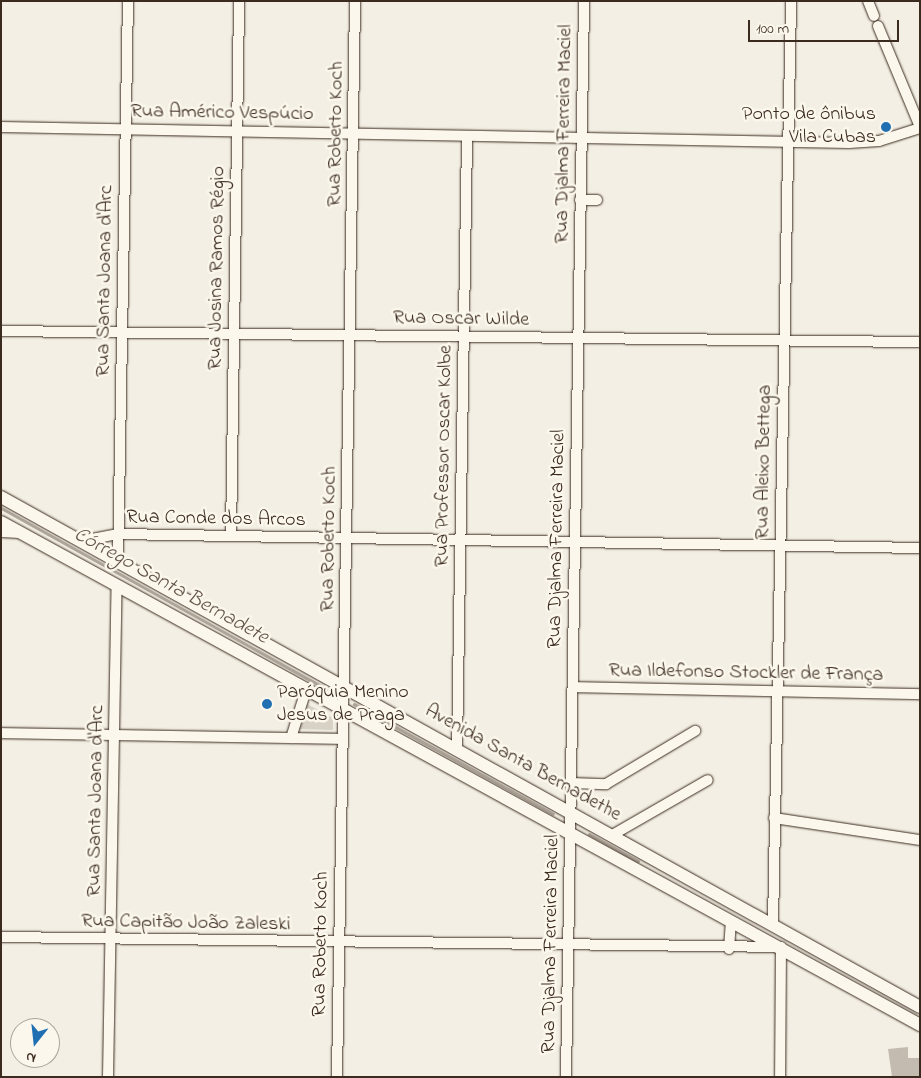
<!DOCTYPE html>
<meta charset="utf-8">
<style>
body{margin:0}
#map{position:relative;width:921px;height:1078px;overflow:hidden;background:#f3efe4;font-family:"Indie Flower",sans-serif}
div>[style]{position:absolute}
.green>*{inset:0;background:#d8d1c6}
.stream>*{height:3px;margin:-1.5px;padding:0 1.5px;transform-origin:1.5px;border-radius:1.5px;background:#afa69a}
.building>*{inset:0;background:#c3bbb0}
.roads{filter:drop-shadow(0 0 1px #3b2a1e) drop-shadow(0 0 1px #3b2a1e)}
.minor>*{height:10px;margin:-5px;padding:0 5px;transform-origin:5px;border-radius:5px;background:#fbf7ec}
.major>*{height:12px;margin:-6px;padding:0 6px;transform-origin:6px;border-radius:6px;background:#fbf7ec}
.dots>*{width:14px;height:14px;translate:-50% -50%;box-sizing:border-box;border:2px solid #fbf7ec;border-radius:50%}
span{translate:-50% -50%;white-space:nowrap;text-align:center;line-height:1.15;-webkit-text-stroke:5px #fbf7ec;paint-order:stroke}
.street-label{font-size:20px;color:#3b2a1e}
.poi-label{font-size:20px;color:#3b2a1e}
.right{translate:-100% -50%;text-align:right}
.left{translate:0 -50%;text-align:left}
.water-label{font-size:21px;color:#645549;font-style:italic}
.frame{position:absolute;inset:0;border:2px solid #3b2a1e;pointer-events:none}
.north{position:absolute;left:10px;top:1018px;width:50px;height:50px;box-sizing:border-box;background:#fbf7ec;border:1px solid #aea59a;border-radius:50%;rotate:196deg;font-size:14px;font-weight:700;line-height:20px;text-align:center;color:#3b2a1e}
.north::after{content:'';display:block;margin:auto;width:18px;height:22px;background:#1f6fb2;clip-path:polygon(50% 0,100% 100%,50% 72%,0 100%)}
.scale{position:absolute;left:748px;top:20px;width:151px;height:22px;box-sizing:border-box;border:2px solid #3b2a1e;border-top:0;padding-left:6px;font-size:15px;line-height:18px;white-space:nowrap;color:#3b2a1e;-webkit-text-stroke:4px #fbf7ec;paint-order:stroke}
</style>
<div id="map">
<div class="green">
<i style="clip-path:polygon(307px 704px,333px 718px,333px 730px,299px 729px)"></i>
</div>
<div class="stream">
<i style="left:1px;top:508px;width:372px;rotate:29.1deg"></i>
<i style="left:354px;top:704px;width:227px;rotate:28.9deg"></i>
<i style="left:589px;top:834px;width:56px;rotate:28.9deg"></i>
</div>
<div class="building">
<i style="clip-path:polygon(908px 1047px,908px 1058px,920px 1058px,920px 1077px,892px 1077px,888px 1049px)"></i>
</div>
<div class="roads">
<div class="minor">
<i style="left:868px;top:1px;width:16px;rotate:68deg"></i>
<i style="left:878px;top:26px;width:109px;rotate:67.4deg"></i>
<i style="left:1px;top:127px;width:848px;rotate:1.08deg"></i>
<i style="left:849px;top:143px;width:30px;rotate:-4deg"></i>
<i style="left:879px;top:141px;width:43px;rotate:-17.6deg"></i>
<i style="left:580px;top:200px;width:17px"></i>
<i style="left:1px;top:331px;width:919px;rotate:0.69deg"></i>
<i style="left:1px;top:532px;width:19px;rotate:3deg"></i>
<i style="left:231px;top:536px;width:535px;rotate:-89.14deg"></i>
<i style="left:82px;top:541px;width:37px;rotate:-11deg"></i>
<i style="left:118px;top:534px;width:802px;rotate:1deg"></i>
<i style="left:118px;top:561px;width:560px;rotate:-88.98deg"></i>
<i style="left:573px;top:687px;width:347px;rotate:1.2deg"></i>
<i style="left:1px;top:733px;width:342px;rotate:1deg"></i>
<i style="left:291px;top:738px;width:50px;rotate:-72.6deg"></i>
<i style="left:457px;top:748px;width:612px;rotate:-89.06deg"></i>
<i style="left:571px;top:783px;width:35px;rotate:2deg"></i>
<i style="left:606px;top:784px;width:104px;rotate:-30.8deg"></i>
<i style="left:774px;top:818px;width:148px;rotate:8.6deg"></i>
<i style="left:614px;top:834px;width:108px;rotate:-29.9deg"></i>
<i style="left:773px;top:924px;width:923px;rotate:-88.88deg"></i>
<i style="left:1px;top:937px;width:780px;rotate:0.73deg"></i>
<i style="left:781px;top:947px;width:130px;rotate:90.4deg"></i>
<i style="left:729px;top:949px;width:28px;rotate:-86deg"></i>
<i style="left:108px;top:1077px;width:492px;rotate:-89deg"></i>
<i style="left:337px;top:1077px;width:1076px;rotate:-89.04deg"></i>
<i style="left:566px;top:1077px;width:1076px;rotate:-89.04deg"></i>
</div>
<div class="major">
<i style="left:1px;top:497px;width:1051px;rotate:29.03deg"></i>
<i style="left:1px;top:522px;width:1048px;rotate:28.69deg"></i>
</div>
</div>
<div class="dots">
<i style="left:886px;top:127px;background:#1f6fb2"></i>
<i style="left:267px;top:704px;background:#1f6fb2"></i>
</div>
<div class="street-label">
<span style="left:222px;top:113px;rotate:1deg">Rua Américo Vespúcio</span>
<span style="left:336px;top:134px;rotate:-89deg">Rua Roberto Koch</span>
<span style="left:564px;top:134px;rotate:-89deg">Rua Djalma Ferreira Maciel</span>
<span style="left:217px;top:268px;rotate:-89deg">Rua Josina Ramos Régio</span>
<span style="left:105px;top:281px;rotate:-89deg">Rua Santa Joana d'Arc</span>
<span style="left:461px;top:319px;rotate:1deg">Rua Oscar Wilde</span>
<span style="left:444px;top:456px;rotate:-89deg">Rua Professor Oscar Kolbe</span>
<span style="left:764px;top:462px;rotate:-89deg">Rua Aleixo Bettega</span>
<span style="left:216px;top:519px;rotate:1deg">Rua Conde dos Arcos</span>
<span style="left:329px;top:539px;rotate:-89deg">Rua Roberto Koch</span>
<span style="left:557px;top:539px;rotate:-89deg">Rua Djalma Ferreira Maciel</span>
<span style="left:746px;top:673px;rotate:1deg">Rua Ildefonso Stockler de França</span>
<span style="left:523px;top:763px;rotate:29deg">Avenida Santa Bernadethe</span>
<span style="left:96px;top:801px;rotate:-89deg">Rua Santa Joana d'Arc</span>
<span style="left:186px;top:923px;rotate:1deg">Rua Capitão João Zaleski</span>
<span style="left:321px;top:944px;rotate:-89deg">Rua Roberto Koch</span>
<span style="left:551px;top:944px;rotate:-89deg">Rua Djalma Ferreira Maciel</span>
</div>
<div class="poi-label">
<span class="right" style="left:876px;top:126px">Ponto de ônibus<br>Vila Cubas</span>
<span class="left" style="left:277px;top:704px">Paróquia Menino<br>Jesus de Praga</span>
</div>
<div class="water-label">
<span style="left:171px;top:586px;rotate:29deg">Córrego Santa Bernadete</span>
</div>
<div class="frame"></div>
<div class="north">N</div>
<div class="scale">100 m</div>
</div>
